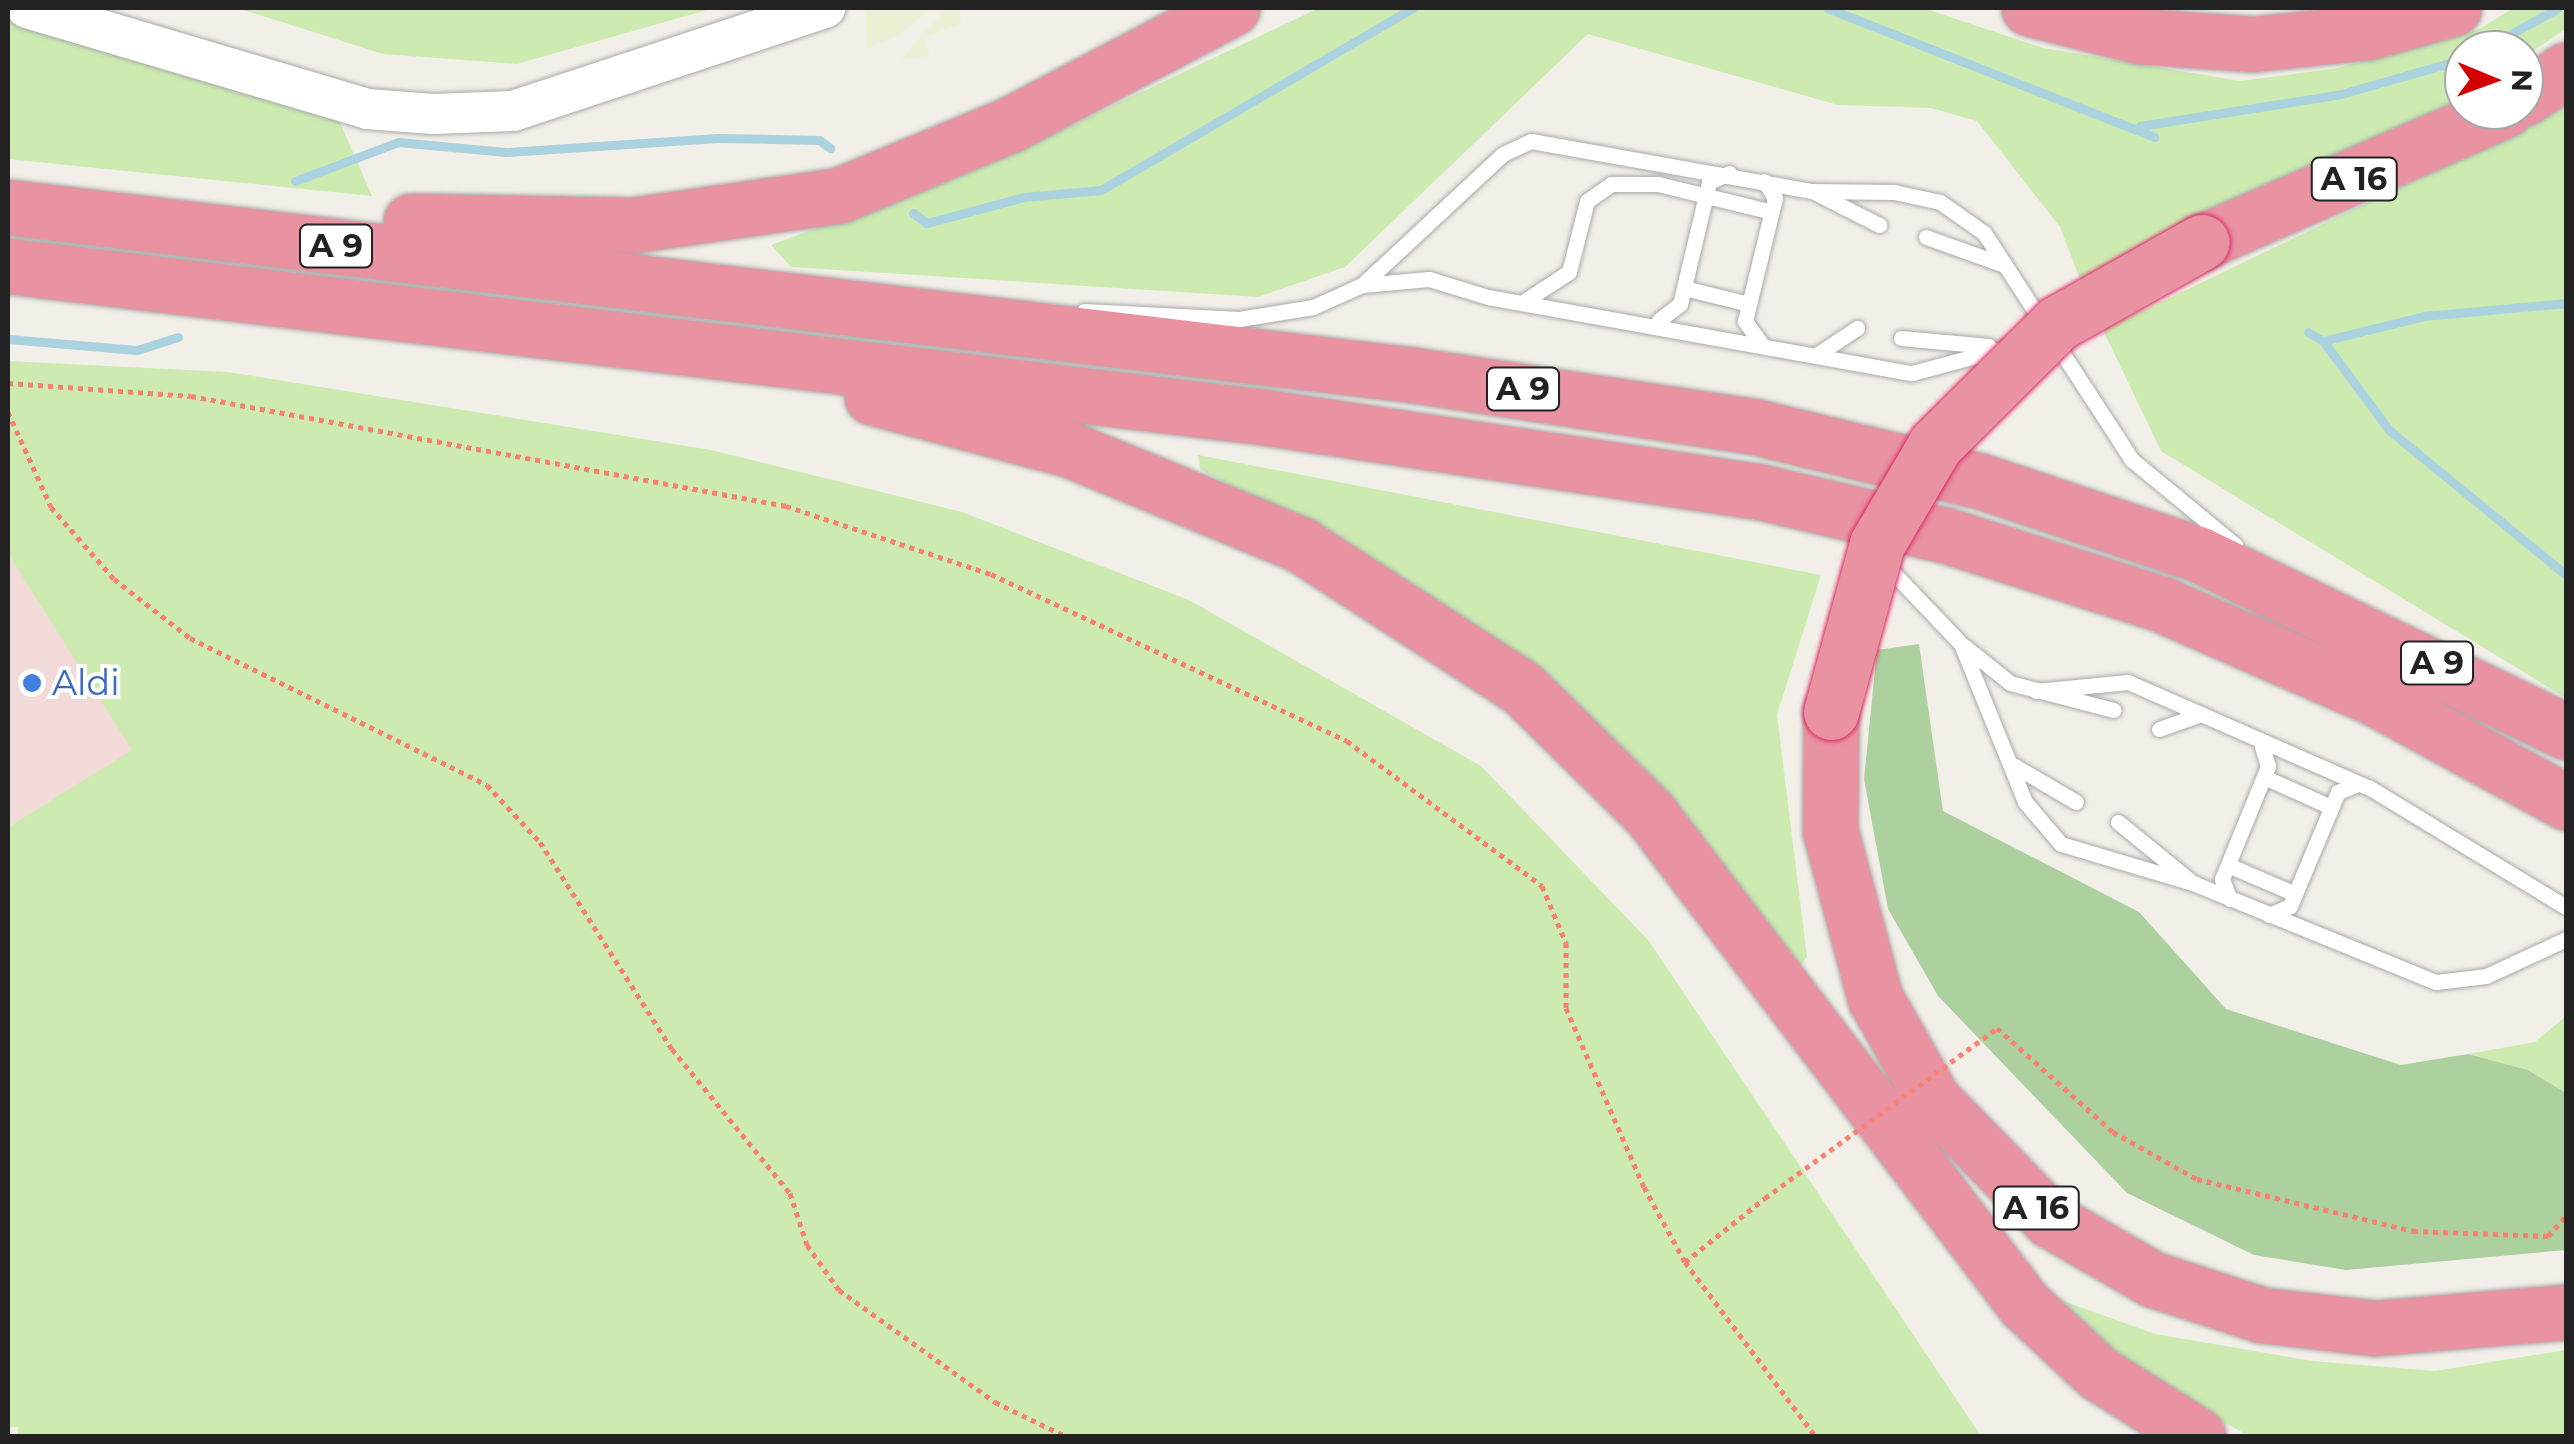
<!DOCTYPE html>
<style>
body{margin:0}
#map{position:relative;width:2574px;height:1444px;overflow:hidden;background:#f2efe9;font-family:Montserrat,sans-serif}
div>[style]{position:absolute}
.commercial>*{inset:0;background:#f2dad9}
.farmland>*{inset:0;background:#eef0d5}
.grass>*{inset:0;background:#cdebb0}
.forest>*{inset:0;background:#add19e}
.stream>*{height:9px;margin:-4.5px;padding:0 4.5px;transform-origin:4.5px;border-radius:4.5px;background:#aad3df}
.path>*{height:5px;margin-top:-2.5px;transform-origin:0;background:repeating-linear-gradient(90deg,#fa8072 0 5px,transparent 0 10px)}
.roads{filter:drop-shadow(0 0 2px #a9a9a9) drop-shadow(0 0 2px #a9a9a9)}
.service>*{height:15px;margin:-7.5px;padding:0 7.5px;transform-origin:7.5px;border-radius:7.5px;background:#fff}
.tertiary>*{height:40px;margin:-20px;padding:0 20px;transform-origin:20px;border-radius:20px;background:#fff}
.motorway>*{height:55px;margin:-27.5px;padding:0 27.5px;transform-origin:27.5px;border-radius:27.5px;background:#e892a2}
.path-bridge>*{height:5px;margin-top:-2.5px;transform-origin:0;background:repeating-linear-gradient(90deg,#fa8072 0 5px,transparent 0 10px)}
.bridges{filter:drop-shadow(0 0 2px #dc2a67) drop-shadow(0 0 2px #dc2a67)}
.motorway-bridge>*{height:55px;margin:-27.5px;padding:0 27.5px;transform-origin:27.5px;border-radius:27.5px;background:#e892a2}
.dots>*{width:28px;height:28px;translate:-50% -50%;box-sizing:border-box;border:5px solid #fff;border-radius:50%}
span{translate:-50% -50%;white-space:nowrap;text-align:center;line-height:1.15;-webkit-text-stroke:8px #fff;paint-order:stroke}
.shield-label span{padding:2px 8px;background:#fff;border:2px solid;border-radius:8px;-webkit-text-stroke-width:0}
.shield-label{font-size:32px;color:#222;font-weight:700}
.shop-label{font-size:35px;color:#366cbe}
.left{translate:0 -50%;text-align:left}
.frame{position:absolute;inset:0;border:10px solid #222;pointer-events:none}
.north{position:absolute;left:2444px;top:30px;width:100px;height:100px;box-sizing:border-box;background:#fff;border:2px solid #a7a7a7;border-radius:50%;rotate:91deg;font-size:28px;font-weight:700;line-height:40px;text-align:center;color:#222}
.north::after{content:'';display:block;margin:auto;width:35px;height:45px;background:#d40000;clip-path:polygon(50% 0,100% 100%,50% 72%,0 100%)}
</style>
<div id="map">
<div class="commercial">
<i style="clip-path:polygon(8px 554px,133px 750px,8px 827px)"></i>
</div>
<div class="farmland">
<i style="clip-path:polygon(932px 8px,898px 36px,866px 49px,866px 9px)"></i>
<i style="clip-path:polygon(946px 8px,960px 8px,961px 24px,923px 37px,930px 56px,901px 59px)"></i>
</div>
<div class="grass">
<i style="clip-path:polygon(237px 8px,714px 8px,517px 64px,383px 54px)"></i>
<i style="clip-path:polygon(1319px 8px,1923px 8px,2043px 48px,2240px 81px,2338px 68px,2479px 29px,2514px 8px,2566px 8px,2566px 29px,2524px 57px,2464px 50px,2464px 96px,2421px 124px,2169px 230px,2080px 279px,2060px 227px,1977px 121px,1931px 108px,1838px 105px,1588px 34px,1345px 267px,1258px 297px,791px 267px,771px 245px,992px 163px)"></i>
<i style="clip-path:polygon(8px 21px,338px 118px,372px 196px,8px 159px)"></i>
<i style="clip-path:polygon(2566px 91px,2566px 698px,2161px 451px,2103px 330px,2533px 123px)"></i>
<i style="clip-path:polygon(8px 361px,228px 372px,711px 450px,962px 512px,1189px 600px,1481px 766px,1649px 941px,1981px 1436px,18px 1436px,18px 1427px,8px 1427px,8px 827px,132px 750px,8px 554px)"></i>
<i style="clip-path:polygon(1198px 455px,1821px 575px,1777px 715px,1807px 957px,1797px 971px,1536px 683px,1401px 577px,1200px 469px)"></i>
<i style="clip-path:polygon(2566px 1016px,2566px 1093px,2528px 1070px,2468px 1054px,2535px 1042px)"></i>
<i style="clip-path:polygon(2047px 1295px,2155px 1334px,2313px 1361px,2435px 1371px,2566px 1350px,2566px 1436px,2249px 1436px,2115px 1363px)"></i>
</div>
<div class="forest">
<i style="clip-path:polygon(1919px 644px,1943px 811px,2139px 912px,2226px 1009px,2401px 1065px,2468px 1054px,2528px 1070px,2566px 1093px,2566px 1250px,2346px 1270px,2254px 1255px,2127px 1193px,1938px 996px,1888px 909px,1864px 779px,1877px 650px)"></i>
</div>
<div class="stream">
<i style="left:1827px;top:8px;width:352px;rotate:21.5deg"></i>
<i style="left:2482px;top:50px;width:87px;rotate:-28.9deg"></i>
<i style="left:2140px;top:126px;width:204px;rotate:-9deg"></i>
<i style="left:2341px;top:94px;width:128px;rotate:-15.9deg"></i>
<i style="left:295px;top:181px;width:110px;rotate:-20.7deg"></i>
<i style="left:398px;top:142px;width:108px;rotate:5.3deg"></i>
<i style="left:506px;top:152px;width:212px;rotate:-3.8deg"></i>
<i style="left:718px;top:138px;width:101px;rotate:1.1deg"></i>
<i style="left:819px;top:140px;width:14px;rotate:36deg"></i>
<i style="left:913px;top:213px;width:17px;rotate:36deg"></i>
<i style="left:927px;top:223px;width:100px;rotate:-15deg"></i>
<i style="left:1024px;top:197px;width:77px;rotate:-5.2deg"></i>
<i style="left:1101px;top:190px;width:361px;rotate:-30.3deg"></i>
<i style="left:2308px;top:332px;width:17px;rotate:31deg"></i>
<i style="left:2323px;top:341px;width:104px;rotate:-13.9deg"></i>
<i style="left:2424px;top:316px;width:143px;rotate:-5.2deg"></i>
<i style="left:8px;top:339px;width:129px;rotate:4.9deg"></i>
<i style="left:137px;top:350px;width:43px;rotate:-17.6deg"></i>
<i style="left:2323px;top:341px;width:111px;rotate:53.4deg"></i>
<i style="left:2389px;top:430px;width:229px;rotate:39.3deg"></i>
</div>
<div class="path">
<i style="left:8px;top:383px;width:183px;rotate:4.1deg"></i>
<i style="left:191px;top:396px;width:605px;rotate:10.47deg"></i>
<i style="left:786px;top:506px;width:216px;rotate:18.4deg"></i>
<i style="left:991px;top:574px;width:393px;rotate:25.1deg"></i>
<i style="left:1347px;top:741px;width:243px;rotate:36.6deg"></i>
<i style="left:1542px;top:886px;width:62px;rotate:67.2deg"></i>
<i style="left:1566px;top:943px;width:65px;rotate:90deg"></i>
<i style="left:1566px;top:1008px;width:195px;rotate:66.5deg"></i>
<i style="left:1644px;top:1187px;width:85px;rotate:61.3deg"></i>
<i style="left:1685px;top:1262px;width:217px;rotate:53.2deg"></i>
<i style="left:8px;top:412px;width:104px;rotate:65.6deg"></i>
<i style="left:51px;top:507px;width:96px;rotate:48.8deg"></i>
<i style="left:114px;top:579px;width:96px;rotate:37.8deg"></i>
<i style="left:190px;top:638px;width:331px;rotate:26.3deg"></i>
<i style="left:487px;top:785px;width:78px;rotate:47.1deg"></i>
<i style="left:540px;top:842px;width:246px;rotate:57.5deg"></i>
<i style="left:672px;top:1049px;width:186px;rotate:50.7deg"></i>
<i style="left:790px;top:1193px;width:55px;rotate:71.9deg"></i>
<i style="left:807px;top:1245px;width:55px;rotate:54.6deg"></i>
<i style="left:839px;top:1290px;width:192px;rotate:35.7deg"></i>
<i style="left:995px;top:1402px;width:78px;rotate:25.9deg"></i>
<i style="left:1997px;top:1028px;width:156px;rotate:41.9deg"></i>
<i style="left:2113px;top:1132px;width:96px;rotate:29.2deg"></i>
<i style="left:2197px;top:1179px;width:222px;rotate:13.5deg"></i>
<i style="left:2413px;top:1231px;width:135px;rotate:2.1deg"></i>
<i style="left:2548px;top:1236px;width:27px;rotate:-48deg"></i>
<i style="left:1685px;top:1262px;width:102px;rotate:-38.7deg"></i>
</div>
<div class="roads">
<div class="service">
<i style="left:1816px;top:193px;width:71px;rotate:26.9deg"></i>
<i style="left:1926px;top:237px;width:83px;rotate:19.7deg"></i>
<i style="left:1362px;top:285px;width:67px;rotate:-5.1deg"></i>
<i style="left:1429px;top:279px;width:62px;rotate:17deg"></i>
<i style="left:1488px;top:297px;width:431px;rotate:10.2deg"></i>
<i style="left:1912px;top:373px;width:100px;rotate:-15deg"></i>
<i style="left:1684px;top:288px;width:67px;rotate:13.8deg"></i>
<i style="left:1526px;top:300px;width:51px;rotate:-33.1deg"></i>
<i style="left:1569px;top:272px;width:73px;rotate:-75.8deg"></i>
<i style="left:1587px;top:201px;width:29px;rotate:-35deg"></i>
<i style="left:1611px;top:184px;width:47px"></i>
<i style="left:1658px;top:184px;width:117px;rotate:13.8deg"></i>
<i style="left:1084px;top:311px;width:155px;rotate:3deg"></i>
<i style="left:1239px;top:319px;width:75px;rotate:-9.2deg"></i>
<i style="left:1313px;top:307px;width:54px;rotate:-24.2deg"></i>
<i style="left:1362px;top:285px;width:192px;rotate:-42.9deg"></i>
<i style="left:1503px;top:154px;width:31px;rotate:-25deg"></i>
<i style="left:1531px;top:141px;width:284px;rotate:10.1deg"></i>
<i style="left:1811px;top:191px;width:83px;rotate:0.7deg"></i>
<i style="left:1894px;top:192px;width:47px;rotate:12.3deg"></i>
<i style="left:1940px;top:202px;width:54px;rotate:35.2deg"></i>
<i style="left:1984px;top:233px;width:271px;rotate:56.9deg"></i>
<i style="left:2132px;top:460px;width:134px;rotate:39.5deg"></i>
<i style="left:1659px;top:320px;width:26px;rotate:-37deg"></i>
<i style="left:1680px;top:304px;width:125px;rotate:-76.6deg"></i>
<i style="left:1709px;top:182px;width:22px;rotate:-24deg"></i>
<i style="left:1901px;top:338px;width:88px;rotate:5.2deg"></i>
<i style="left:1760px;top:342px;width:26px;rotate:-126deg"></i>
<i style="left:1745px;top:321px;width:127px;rotate:-76.3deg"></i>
<i style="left:1775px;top:198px;width:20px;rotate:-123deg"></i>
<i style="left:1818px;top:354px;width:47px;rotate:-33.7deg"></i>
<i style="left:1883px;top:562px;width:113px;rotate:46.4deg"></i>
<i style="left:1961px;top:644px;width:170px;rotate:67.9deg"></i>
<i style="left:2025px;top:802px;width:55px;rotate:49.4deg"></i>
<i style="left:2061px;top:844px;width:138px;rotate:16.5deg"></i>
<i style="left:2193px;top:883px;width:262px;rotate:22.2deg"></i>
<i style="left:2436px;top:982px;width:50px;rotate:-6.8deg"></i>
<i style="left:2486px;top:976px;width:88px;rotate:-24.8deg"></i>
<i style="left:1964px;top:646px;width:59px;rotate:38.8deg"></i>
<i style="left:2010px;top:683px;width:107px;rotate:14.6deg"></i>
<i style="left:2036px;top:691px;width:92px;rotate:-5.6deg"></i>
<i style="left:2128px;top:682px;width:264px;rotate:23.7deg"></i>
<i style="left:2370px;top:788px;width:229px;rotate:31.3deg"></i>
<i style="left:2159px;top:729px;width:45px;rotate:-19.7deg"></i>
<i style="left:2013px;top:765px;width:73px;rotate:30.4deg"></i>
<i style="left:2264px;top:777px;width:73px;rotate:24.1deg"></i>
<i style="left:2118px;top:822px;width:92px;rotate:39.2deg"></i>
<i style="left:2228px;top:865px;width:73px;rotate:23.4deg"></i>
<i style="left:2230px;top:899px;width:22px;rotate:-112deg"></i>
<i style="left:2222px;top:879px;width:122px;rotate:-67.8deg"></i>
<i style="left:2268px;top:766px;width:27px;rotate:-107deg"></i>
<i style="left:2269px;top:915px;width:23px;rotate:-23deg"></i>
<i style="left:2290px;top:906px;width:124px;rotate:-67.2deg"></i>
<i style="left:2338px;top:792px;width:22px;rotate:-22deg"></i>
</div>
<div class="tertiary">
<i style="left:27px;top:8px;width:355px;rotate:16.5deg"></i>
<i style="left:367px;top:109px;width:66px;rotate:4.3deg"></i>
<i style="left:433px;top:114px;width:80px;rotate:-2.1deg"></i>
<i style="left:513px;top:111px;width:329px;rotate:-18.3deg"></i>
</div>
<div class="motorway">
<i style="left:2029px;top:8px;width:114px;rotate:14.3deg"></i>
<i style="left:2139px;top:36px;width:114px;rotate:4deg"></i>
<i style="left:2253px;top:44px;width:116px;rotate:-6deg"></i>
<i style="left:2368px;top:32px;width:89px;rotate:-15.6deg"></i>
<i style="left:2524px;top:98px;width:50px;rotate:-33.7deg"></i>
<i style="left:8px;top:207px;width:1415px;rotate:6.82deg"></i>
<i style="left:1413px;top:375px;width:347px;rotate:8.6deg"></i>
<i style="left:1756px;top:427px;width:230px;rotate:13.6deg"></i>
<i style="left:1980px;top:481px;width:230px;rotate:18.5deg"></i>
<i style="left:2198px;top:554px;width:409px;rotate:25.8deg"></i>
<i style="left:411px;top:221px;width:222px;rotate:1deg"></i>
<i style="left:633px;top:225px;width:209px;rotate:-8.2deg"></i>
<i style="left:840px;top:195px;width:183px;rotate:-22.5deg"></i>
<i style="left:1009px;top:125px;width:252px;rotate:-27.7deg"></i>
<i style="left:2202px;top:242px;width:330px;rotate:-23.6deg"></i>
<i style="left:8px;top:266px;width:1264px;rotate:6.86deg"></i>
<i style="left:1263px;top:417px;width:504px;rotate:8.56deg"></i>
<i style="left:1761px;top:492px;width:189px;rotate:13.2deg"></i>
<i style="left:1945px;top:535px;width:227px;rotate:17.7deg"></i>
<i style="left:2161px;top:604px;width:236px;rotate:23.7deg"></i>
<i style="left:2377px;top:699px;width:215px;rotate:28.6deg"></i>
<i style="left:872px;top:397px;width:206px;rotate:14.9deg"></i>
<i style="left:1071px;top:450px;width:249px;rotate:22.4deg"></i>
<i style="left:1301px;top:545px;width:263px;rotate:32.9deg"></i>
<i style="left:1522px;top:688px;width:180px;rotate:44.5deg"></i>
<i style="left:1650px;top:814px;width:616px;rotate:52.65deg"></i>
<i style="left:2024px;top:1304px;width:101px;rotate:43deg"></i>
<i style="left:2098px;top:1373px;width:118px;rotate:32.2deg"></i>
<i style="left:1831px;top:712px;width:118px;rotate:90.5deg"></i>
<i style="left:1830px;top:830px;width:174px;rotate:75deg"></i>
<i style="left:1875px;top:998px;width:117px;rotate:60.4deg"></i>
<i style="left:1933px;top:1100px;width:168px;rotate:45.7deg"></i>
<i style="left:2050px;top:1220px;width:118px;rotate:30deg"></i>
<i style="left:2152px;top:1279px;width:116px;rotate:18.1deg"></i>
<i style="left:2262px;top:1315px;width:114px;rotate:6.6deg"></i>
<i style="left:2375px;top:1328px;width:192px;rotate:-4.8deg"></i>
</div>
</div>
<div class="path-bridge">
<i style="left:1765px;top:1198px;width:288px;rotate:-36.2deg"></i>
</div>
<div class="bridges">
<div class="motorway-bridge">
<i style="left:1831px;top:712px;width:174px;rotate:-74.7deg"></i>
<i style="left:1877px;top:544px;width:115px;rotate:-59.6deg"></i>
<i style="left:1935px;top:445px;width:173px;rotate:-44.8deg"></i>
<i style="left:2058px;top:323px;width:165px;rotate:-29.4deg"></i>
</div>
</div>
<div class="dots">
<i style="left:32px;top:683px;background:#3f7fe0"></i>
</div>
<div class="shield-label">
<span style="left:2354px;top:179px">A 16</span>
<span style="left:336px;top:246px">A 9</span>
<span style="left:1523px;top:389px">A 9</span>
<span style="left:2437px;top:663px">A 9</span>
<span style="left:2036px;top:1208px">A 16</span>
</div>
<div class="shop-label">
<span class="left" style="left:52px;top:683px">Aldi</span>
</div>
<div class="frame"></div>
<div class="north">N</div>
</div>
